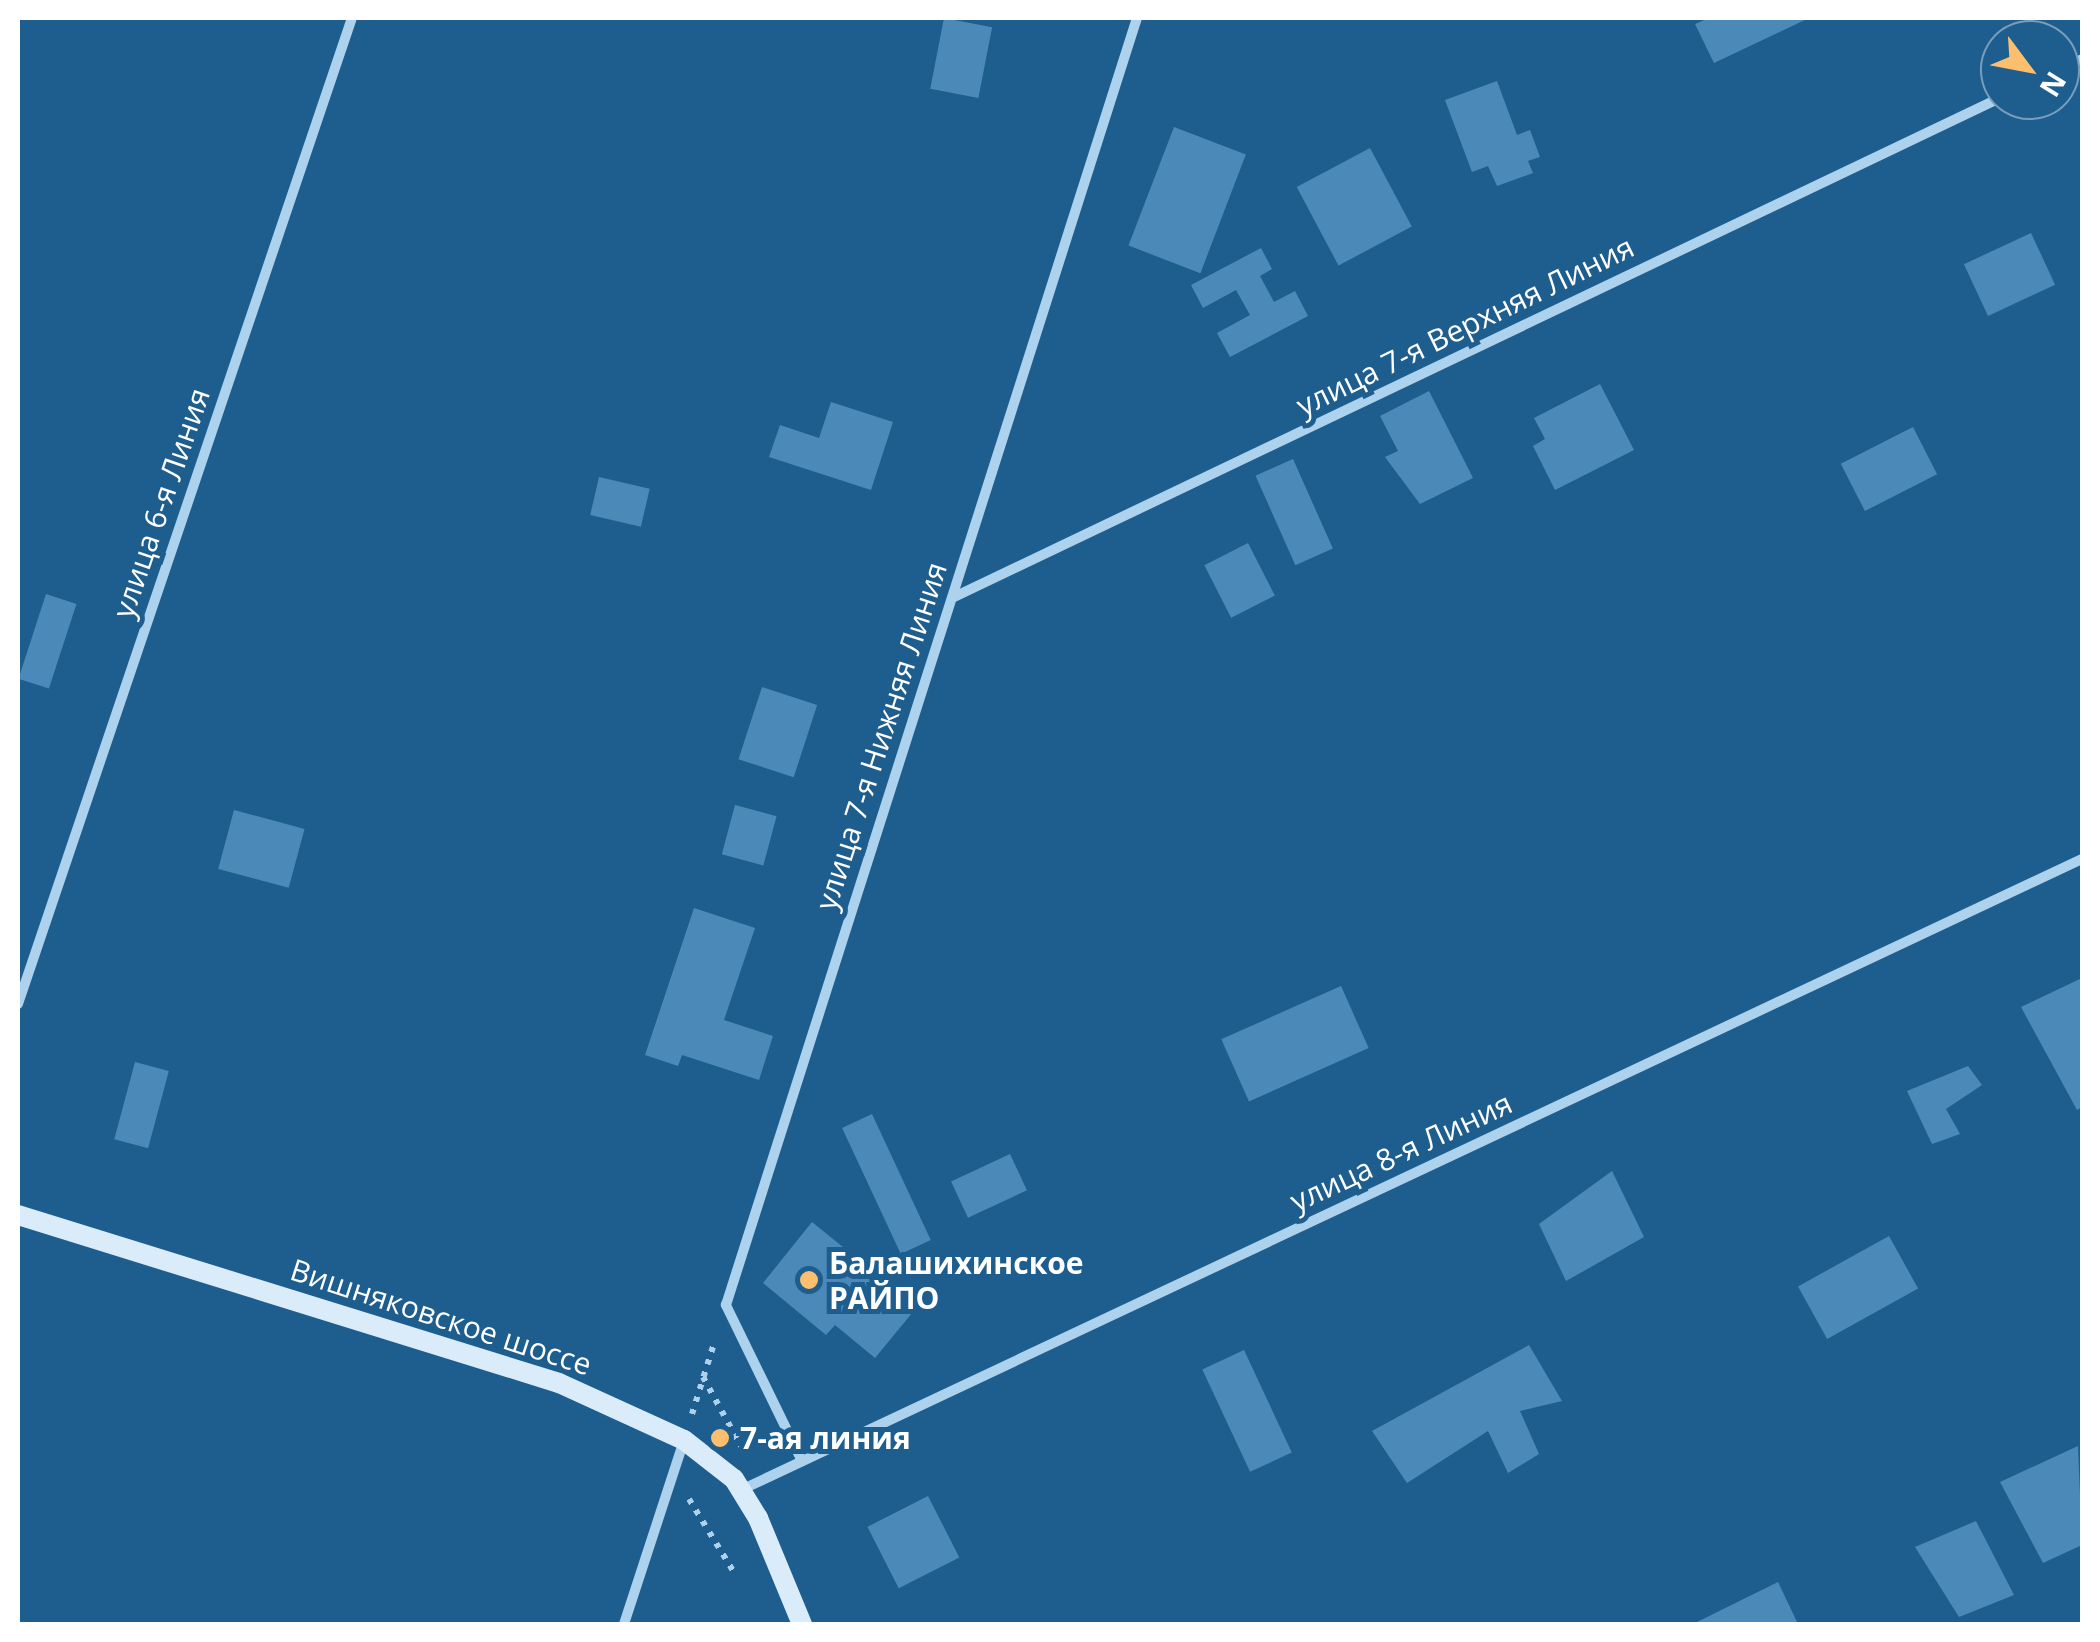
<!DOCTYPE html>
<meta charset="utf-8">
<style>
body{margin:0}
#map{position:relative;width:2100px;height:1642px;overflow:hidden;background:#1e5e8f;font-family:"Open Sans",sans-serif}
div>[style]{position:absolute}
.building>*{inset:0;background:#4b8ab8;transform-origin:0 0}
.path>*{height:6px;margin-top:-3px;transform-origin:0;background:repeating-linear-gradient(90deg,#add2ed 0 5px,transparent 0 13px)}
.street>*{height:10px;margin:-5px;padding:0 5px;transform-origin:5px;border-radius:5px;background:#add2ed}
.secondary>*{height:20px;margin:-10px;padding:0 10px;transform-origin:10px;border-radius:10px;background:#daecfa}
.dots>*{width:28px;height:28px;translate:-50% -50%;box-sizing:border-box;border:5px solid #1e5e8f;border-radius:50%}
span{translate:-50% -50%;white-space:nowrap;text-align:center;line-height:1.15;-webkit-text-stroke:10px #1e5e8f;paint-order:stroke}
.street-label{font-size:30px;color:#fff}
.poi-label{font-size:30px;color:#fff;font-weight:700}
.left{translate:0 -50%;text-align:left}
.frame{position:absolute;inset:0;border:20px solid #fff;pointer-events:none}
.north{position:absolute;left:1980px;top:20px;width:100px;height:100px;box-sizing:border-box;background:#1e5e8f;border:2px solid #789ebc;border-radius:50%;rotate:122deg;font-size:28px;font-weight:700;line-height:40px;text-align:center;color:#fff}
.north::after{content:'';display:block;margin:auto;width:35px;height:45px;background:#fcbf6d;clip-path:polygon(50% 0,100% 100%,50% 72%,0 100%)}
</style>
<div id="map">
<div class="building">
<i style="left:944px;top:18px;width:49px;height:72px;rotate:11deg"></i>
<i style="clip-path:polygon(1709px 18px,1809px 18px,1714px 63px,1695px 24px)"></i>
<i style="clip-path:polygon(1497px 81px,1517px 135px,1530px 130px,1540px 157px,1528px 161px,1533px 173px,1497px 186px,1488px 166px,1472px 172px,1445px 100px)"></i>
<i style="left:1174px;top:127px;width:77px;height:127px;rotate:21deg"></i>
<i style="left:1370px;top:148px;width:89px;height:83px;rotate:62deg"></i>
<i style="left:2031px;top:233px;width:57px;height:74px;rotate:65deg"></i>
<i style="clip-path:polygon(1261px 248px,1272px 269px,1260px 276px,1274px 302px,1295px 291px,1308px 316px,1230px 357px,1217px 333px,1250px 315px,1236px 290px,1203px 308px,1191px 285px)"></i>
<i style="clip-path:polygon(1600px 384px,1634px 450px,1555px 490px,1533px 446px,1545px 439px,1534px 418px)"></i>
<i style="clip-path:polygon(1429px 391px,1473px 478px,1420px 504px,1385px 457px,1398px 451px,1380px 416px)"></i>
<i style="clip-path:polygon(831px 402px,893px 422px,871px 490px,769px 457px,780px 425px,819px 438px)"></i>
<i style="left:1913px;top:427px;width:53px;height:81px;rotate:63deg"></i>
<i style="left:1293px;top:459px;width:98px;height:41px;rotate:66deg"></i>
<i style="left:599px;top:477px;width:52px;height:39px;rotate:13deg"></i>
<i style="left:1248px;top:543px;width:59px;height:49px;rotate:63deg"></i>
<i style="left:46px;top:594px;width:32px;height:89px;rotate:18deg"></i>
<i style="left:762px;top:687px;width:58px;height:76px;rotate:18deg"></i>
<i style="left:735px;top:805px;width:43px;height:51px;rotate:15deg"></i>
<i style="left:234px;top:810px;width:73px;height:61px;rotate:15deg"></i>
<i style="clip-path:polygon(694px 908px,755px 928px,724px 1020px,773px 1036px,759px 1080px,682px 1055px,678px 1066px,645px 1055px)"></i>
<i style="clip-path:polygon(2082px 978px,2082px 1107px,2077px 1110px,2021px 1007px)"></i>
<i style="left:1341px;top:986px;width:68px;height:131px;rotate:66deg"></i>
<i style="left:135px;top:1062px;width:35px;height:80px;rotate:15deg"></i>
<i style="clip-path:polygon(1968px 1066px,1982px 1085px,1946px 1109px,1960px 1134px,1932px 1144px,1907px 1091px)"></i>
<i style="left:872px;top:1114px;width:139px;height:33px;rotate:65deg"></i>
<i style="left:1010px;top:1154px;width:40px;height:65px;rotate:65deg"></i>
<i style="clip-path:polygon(1612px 1171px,1644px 1237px,1566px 1281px,1539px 1224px)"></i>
<i style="clip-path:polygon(812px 1222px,917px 1307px,875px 1358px,835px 1325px,826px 1335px,763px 1283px)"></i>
<i style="left:1889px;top:1236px;width:60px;height:104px;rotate:61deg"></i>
<i style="clip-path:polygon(1529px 1345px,1562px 1401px,1520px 1411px,1539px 1454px,1508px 1473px,1488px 1431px,1407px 1483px,1372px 1431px)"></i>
<i style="left:1244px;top:1350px;width:113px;height:46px;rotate:65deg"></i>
<i style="clip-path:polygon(2078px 1446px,2082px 1545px,2043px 1563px,2000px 1482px)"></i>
<i style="left:928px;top:1496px;width:69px;height:68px;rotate:63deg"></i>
<i style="clip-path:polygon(1976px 1521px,2014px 1595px,1959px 1617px,1915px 1547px)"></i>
<i style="clip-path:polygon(1778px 1582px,1798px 1624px,1698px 1624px,1697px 1622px)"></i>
</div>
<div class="path">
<i style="left:703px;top:1377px;width:79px;rotate:61.2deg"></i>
<i style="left:692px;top:1414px;width:77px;rotate:-72.7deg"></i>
<i style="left:689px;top:1499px;width:88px;rotate:58.5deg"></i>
</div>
<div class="street">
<i style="left:2060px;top:69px;width:24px;rotate:-24deg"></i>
<i style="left:952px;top:598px;width:1161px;rotate:-25.51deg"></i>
<i style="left:18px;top:1004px;width:1041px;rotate:-71.29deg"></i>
<i style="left:802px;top:1461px;width:174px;rotate:-116deg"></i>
<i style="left:726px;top:1305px;width:1351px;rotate:-72.29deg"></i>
<i style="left:741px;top:1490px;width:1482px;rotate:-25.2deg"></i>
<i style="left:624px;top:1624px;width:194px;rotate:-71.9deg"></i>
</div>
<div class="secondary">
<i style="left:18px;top:1215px;width:566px;rotate:17.25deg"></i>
<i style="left:559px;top:1383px;width:137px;rotate:24.5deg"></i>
<i style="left:684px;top:1440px;width:63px;rotate:38deg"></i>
<i style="left:734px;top:1479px;width:46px;rotate:58.4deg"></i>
<i style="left:758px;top:1518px;width:115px;rotate:67.5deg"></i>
</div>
<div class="dots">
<i style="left:809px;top:1280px;background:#fcbf6d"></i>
<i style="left:720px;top:1438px;background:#fcbf6d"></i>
</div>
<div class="street-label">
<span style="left:1465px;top:326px;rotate:-26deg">улица 7-я Верхняя Линия</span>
<span style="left:161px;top:503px;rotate:-71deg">улица 6-я Линия</span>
<span style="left:881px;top:736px;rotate:-72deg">улица 7-я Нижняя Линия</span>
<span style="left:1401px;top:1152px;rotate:-25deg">улица 8-я Линия</span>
<span style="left:441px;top:1317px;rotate:18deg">Вишняковское шоссе</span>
</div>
<div class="poi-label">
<span class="left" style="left:829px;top:1280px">Балашихинское<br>РАЙПО</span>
<span class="left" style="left:740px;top:1438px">7-ая линия</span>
</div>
<div class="frame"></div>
<div class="north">N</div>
</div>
